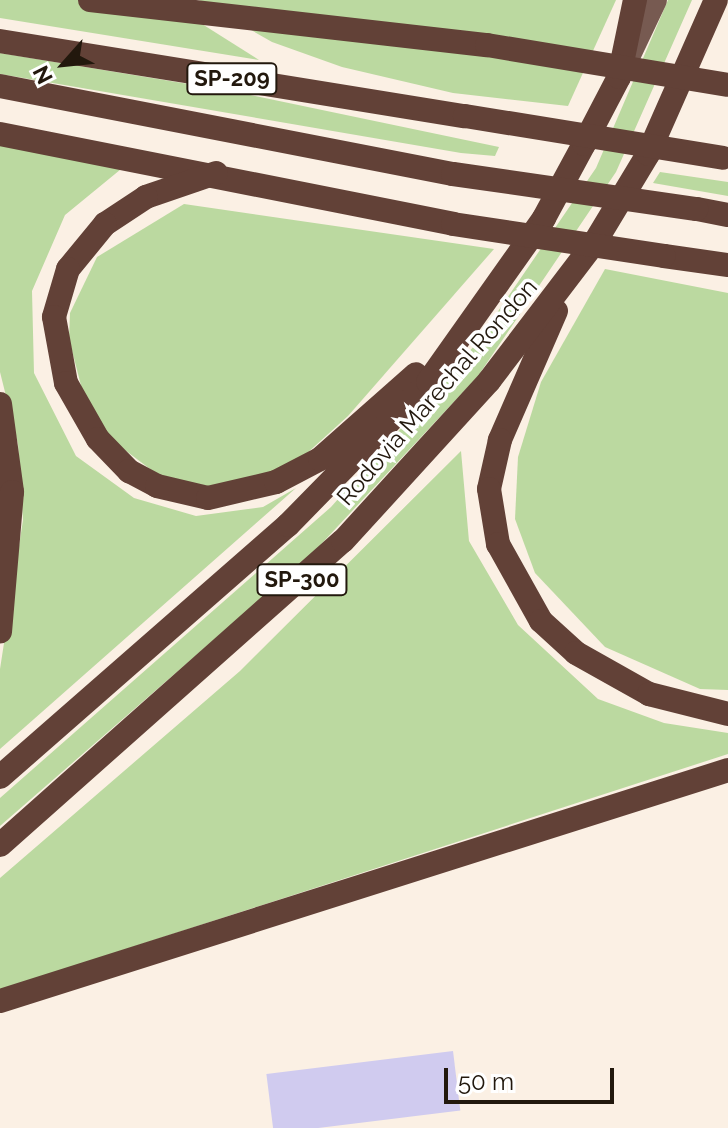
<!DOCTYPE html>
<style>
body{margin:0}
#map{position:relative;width:728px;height:1128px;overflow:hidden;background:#fbf0e4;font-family:Raleway,sans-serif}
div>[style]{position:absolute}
.green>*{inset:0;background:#bbd9a0}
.building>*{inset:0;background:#d0cbef;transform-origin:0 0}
.major>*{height:24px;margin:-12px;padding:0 12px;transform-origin:12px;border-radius:12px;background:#775a51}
.highway>*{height:24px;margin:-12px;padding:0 12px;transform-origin:12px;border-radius:12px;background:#624137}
.highway-bridge>*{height:24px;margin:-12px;padding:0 12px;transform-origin:12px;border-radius:12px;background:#624137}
span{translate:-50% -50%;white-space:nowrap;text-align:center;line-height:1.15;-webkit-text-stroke:7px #fff;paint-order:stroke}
.shield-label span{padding:2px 6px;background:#fff;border:2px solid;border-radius:6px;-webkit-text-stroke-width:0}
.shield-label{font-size:22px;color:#22180d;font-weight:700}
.street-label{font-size:24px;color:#22180d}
.north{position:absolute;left:24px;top:24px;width:80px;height:80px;-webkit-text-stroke:6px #fff;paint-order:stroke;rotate:243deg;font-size:22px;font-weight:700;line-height:32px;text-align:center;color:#22180d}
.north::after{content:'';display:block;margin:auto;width:28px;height:36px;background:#22180d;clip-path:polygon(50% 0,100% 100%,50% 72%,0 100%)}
.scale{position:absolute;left:444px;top:1068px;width:170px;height:36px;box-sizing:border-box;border:4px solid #22180d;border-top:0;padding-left:10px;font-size:24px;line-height:28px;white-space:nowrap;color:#22180d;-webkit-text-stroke:6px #fff;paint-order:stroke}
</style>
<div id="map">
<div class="green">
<i style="clip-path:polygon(0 0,164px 0,259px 60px,0 18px)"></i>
<i style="clip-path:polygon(199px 0,616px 0,568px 106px,453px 93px,342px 67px,272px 42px)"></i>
<i style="clip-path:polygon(668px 0,692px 0,616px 172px,478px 376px,311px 555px,0 826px,0 798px,331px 507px,475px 345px,596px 168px)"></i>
<i style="clip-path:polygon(0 53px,231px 91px,499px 147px,495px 156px,461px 153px,0 74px)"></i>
<i style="clip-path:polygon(0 142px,126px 165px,65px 215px,32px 291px,34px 373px,76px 456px,134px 498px,196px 516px,263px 507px,296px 488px,0 749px,0 669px,23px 520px,18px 444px,0 372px)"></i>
<i style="clip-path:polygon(660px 172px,728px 182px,728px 196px,653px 183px)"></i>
<i style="clip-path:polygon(184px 204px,494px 249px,348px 416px,294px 465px,217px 490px,158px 475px,109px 438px,85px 401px,69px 339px,70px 313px,97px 257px)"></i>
<i style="clip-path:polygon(605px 269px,728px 293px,728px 690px,700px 689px,605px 647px,535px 573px,515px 519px,518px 457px,541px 382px)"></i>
<i style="clip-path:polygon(461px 451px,469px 541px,518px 625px,598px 699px,664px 723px,728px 733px,728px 754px,0 990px,0 878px,240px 671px)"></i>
</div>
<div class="building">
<i style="left:453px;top:1051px;width:60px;height:188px;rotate:83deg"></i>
</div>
<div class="major">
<i style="left:627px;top:59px;width:65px;rotate:-64.6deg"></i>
</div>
<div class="highway">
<i style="left:90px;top:0;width:400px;rotate:6.5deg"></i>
<i style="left:0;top:41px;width:471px;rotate:9.2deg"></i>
<i style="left:0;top:86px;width:461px;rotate:11deg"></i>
<i style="left:0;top:134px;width:462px;rotate:11.2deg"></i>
<i style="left:216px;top:173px;width:74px;rotate:161.1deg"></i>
<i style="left:146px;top:197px;width:49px;rotate:146.6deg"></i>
<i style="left:105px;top:224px;width:58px;rotate:129.4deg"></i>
<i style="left:68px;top:269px;width:50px;rotate:106.3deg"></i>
<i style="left:54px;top:317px;width:67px;rotate:79.7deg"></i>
<i style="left:66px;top:383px;width:64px;rotate:60.3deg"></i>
<i style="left:98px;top:439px;width:45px;rotate:45.9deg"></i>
<i style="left:129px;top:471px;width:32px;rotate:28deg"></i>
<i style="left:157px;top:486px;width:52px;rotate:13.2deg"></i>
<i style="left:208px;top:498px;width:70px;rotate:-13.2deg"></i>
<i style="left:276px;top:482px;width:50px;rotate:-27.6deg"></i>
<i style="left:320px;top:459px;width:128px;rotate:-41.5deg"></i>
<i style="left:697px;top:209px;width:32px;rotate:11deg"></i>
<i style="left:664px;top:256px;width:65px;rotate:8deg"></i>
<i style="left:556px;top:311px;width:141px;rotate:113.5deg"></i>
<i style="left:500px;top:440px;width:50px;rotate:102.7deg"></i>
<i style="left:489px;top:489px;width:56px;rotate:80.7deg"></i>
<i style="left:498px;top:544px;width:88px;rotate:60.8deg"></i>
<i style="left:541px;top:621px;width:47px;rotate:42.4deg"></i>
<i style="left:576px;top:653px;width:84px;rotate:29.3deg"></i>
<i style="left:649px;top:694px;width:81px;rotate:14.2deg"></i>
<i style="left:0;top:404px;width:89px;rotate:82.2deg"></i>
<i style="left:12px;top:492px;width:140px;rotate:94.9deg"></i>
<i style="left:0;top:777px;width:383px;rotate:-41.2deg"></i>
<i style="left:288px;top:525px;width:200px;rotate:-45.6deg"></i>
<i style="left:428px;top:382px;width:201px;rotate:-54.7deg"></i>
<i style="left:544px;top:218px;width:84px;rotate:-61.6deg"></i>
<i style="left:584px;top:144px;width:76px;rotate:-62.4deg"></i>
<i style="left:619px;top:77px;width:79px;rotate:-78.3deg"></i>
<i style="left:0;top:845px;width:458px;rotate:-41.6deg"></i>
<i style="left:343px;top:541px;width:217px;rotate:-47.6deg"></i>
<i style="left:489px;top:381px;width:175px;rotate:-52.7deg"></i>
<i style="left:595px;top:242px;width:103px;rotate:-58.9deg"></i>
<i style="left:648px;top:154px;width:168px;rotate:-66.2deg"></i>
<i style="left:0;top:1001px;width:764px;rotate:-17.6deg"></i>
</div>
<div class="highway-bridge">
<i style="left:487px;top:45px;width:244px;rotate:9.4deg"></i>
<i style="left:465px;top:116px;width:261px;rotate:9.2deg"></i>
<i style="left:453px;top:174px;width:246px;rotate:8.2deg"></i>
<i style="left:453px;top:224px;width:213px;rotate:8.6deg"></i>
</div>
<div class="shield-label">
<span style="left:232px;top:79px">SP-209</span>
<span style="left:302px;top:580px">SP-300</span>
</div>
<div class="street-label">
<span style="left:437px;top:392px;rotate:-49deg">Rodovia Marechal Rondon</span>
</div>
<div class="north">N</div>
<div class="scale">50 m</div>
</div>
